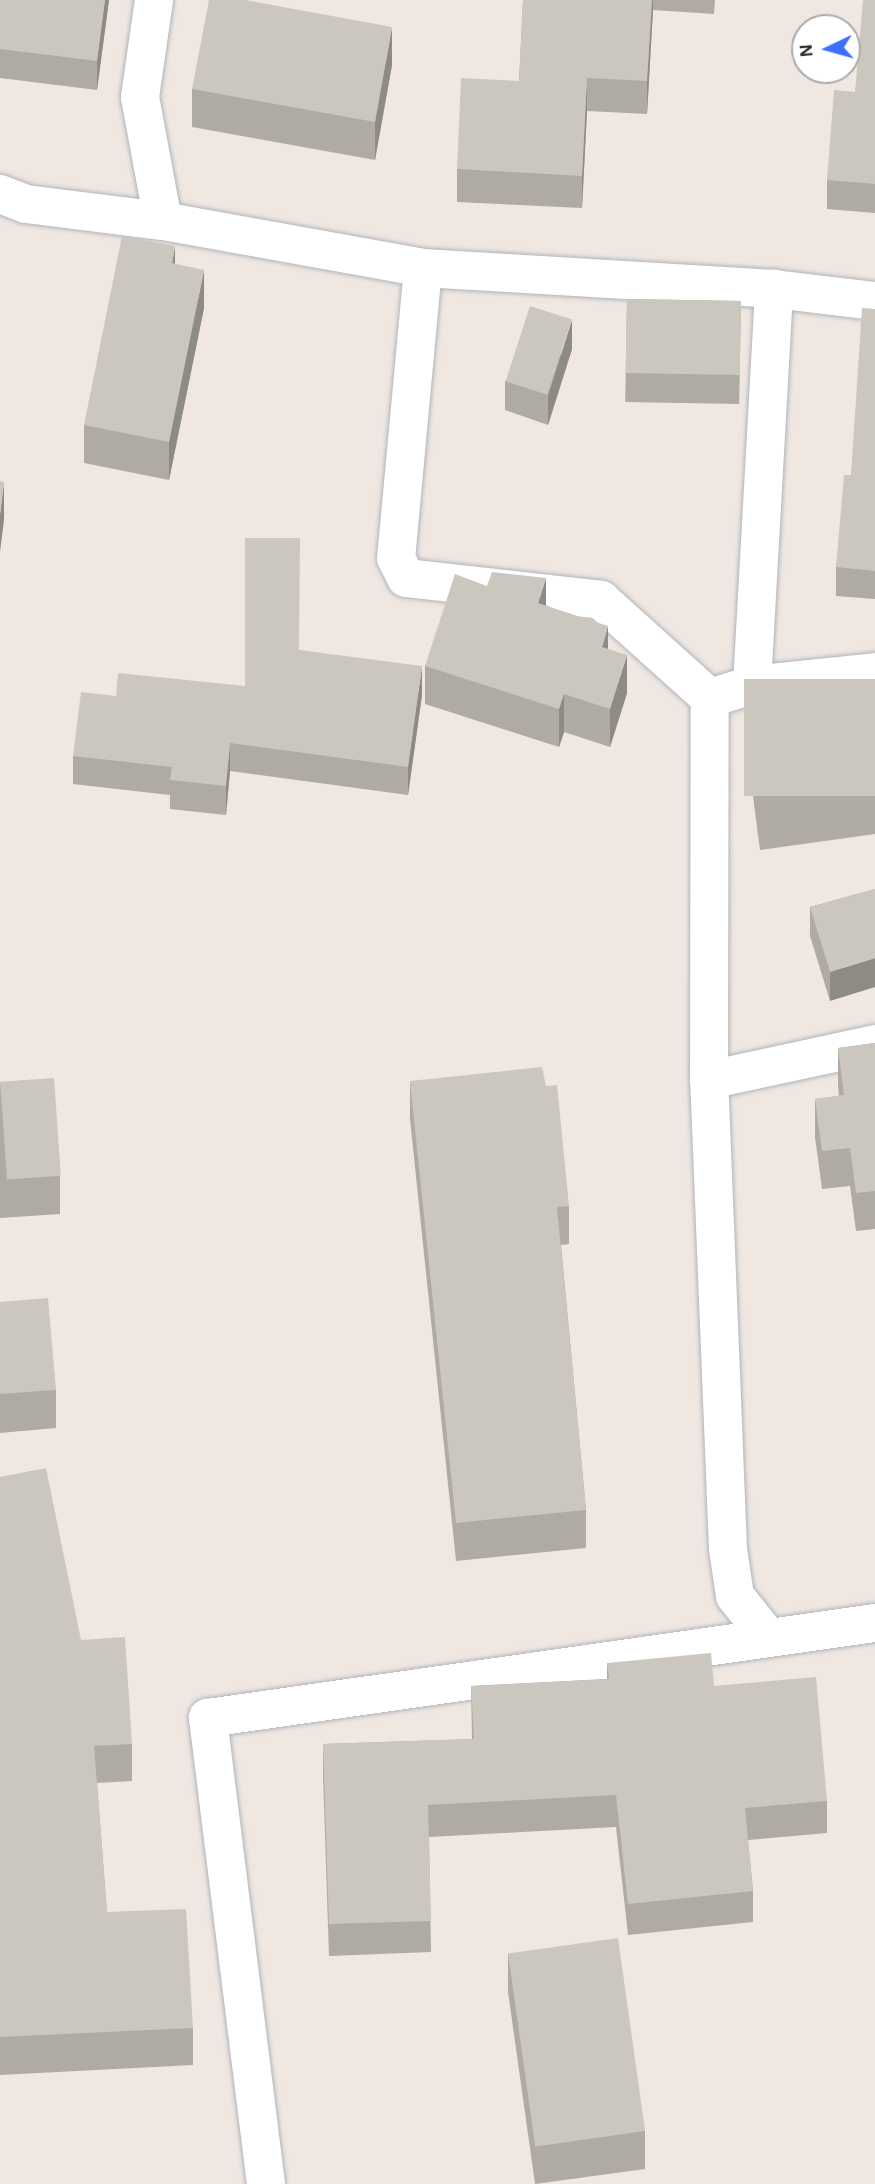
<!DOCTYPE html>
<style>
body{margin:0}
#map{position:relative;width:875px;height:2184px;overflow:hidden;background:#f0e8e0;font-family:"Alegreya Sans",sans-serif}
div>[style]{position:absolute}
.roads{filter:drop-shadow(0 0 2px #b0b4be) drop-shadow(0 0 2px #b0b4be)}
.minor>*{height:38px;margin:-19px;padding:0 19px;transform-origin:19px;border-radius:19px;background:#fff}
.wall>*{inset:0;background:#afaaa3;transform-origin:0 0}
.shaded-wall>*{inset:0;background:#8e8b85}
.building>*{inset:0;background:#cbc6be;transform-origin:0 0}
span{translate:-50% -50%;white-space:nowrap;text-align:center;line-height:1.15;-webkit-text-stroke:7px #fff;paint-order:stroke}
.north{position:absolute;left:791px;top:14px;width:70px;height:70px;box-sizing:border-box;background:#fff;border:2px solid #ababab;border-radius:50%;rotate:265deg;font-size:19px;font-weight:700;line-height:28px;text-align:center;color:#2e2e2e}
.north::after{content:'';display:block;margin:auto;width:24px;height:32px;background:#3e70ff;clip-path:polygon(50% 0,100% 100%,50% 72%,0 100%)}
</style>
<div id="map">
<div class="roads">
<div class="minor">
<i style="left:154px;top:0;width:98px;rotate:98.2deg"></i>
<i style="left:140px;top:97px;width:126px;rotate:79.5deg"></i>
<i style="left:0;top:194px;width:28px;rotate:21deg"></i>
<i style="left:26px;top:204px;width:138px;rotate:7.1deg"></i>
<i style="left:163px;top:221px;width:264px;rotate:10.2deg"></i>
<i style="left:423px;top:268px;width:352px;rotate:3.4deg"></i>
<i style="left:774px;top:289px;width:102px;rotate:6.8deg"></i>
<i style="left:423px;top:268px;width:291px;rotate:95.3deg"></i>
<i style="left:396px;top:558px;width:22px;rotate:63deg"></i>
<i style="left:406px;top:578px;width:196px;rotate:6.4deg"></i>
<i style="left:601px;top:600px;width:147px;rotate:42deg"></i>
<i style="left:752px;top:685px;width:397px;rotate:-86.8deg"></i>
<i style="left:709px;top:1080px;width:170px;rotate:-12.2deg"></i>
<i style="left:767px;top:1636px;width:51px;rotate:-128.7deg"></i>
<i style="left:735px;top:1596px;width:48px;rotate:-98.5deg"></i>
<i style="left:728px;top:1549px;width:469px;rotate:-92.3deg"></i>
<i style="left:709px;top:1080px;width:382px;rotate:-89.9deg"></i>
<i style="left:710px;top:698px;width:44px;rotate:-17.2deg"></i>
<i style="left:752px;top:685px;width:124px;rotate:-6deg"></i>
<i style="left:266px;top:2184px;width:470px;rotate:-97.1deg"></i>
<i style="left:208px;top:1718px;width:674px;rotate:-8.11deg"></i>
</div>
</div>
<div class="wall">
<i style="clip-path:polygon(0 0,109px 0,97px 90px,0 78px)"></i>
<i style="clip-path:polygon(523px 0,715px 0,714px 14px,653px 10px,647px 114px,587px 111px,582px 208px,457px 202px,457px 169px,519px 81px)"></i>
<i style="clip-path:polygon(875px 0,875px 213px,827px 209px,827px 180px,855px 92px)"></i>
<i style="clip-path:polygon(392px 65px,375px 160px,192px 127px,192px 89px)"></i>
<i style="clip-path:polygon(175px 264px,204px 308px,169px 480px,84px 463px,84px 425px)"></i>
<i style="left:627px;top:299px;width:114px;height:103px;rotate:1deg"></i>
<i style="clip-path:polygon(875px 309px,875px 599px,836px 596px,836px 567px,851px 475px)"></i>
<i style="clip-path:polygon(572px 349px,548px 425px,505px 410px,505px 381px)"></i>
<i style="clip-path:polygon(546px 605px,608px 649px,627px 693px,610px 747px,564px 732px,559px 747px,425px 704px,425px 666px)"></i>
<i style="clip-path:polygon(300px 650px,422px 695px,408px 795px,230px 771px,226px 815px,170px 809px,170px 795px,73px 784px,73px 756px,116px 696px,245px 686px)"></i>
<i style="clip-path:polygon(875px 679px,875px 834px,760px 850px,745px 735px,745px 697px)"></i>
<i style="clip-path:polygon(875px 889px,830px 1001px,810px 936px,810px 907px)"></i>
<i style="clip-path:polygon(875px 1043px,875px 1229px,856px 1231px,850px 1186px,822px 1189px,815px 1137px,815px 1099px,839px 1096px,838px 1086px,838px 1048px)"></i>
<i style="clip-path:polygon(410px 1081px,569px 1206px,569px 1244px,561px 1245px,586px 1510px,586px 1548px,456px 1561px,410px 1119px)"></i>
<i style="clip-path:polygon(0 1082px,60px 1176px,60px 1214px,0 1218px)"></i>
<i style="clip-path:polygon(0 1302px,56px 1390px,56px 1428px,0 1433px)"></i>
<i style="clip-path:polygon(0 1477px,132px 1744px,132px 1781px,97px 1783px,107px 1912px,193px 2028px,193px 2065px,0 2075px)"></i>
<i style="clip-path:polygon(607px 1663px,714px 1686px,827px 1801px,827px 1833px,748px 1840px,753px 1891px,753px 1922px,628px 1935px,616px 1827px,429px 1837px,431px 1952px,329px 1956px,323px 1776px,323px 1744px,472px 1739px,471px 1686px,607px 1679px)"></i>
<i style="clip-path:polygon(508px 1953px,645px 2131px,645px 2169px,535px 2184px,508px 1992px)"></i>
</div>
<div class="shaded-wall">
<i style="clip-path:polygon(105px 0,109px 0,97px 90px,97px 61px)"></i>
<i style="clip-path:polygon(652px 0,653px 0,653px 10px,647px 114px,647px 81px)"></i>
<i style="clip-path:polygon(392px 27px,392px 65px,375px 160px,375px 122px)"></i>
<i style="clip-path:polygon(587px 78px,587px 111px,582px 208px,582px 176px)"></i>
<i style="clip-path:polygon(175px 246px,175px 284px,172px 263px)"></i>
<i style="clip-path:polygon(204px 270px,204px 308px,169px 480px,169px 442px)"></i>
<i style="clip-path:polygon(572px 320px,572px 349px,548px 425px,548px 396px)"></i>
<i style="clip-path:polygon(4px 482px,4px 520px,0 552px,0 514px)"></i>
<i style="clip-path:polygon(546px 578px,546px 616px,538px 603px)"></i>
<i style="clip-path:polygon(608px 626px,608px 664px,602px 647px)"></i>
<i style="clip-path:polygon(627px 655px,627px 693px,610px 747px,610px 709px)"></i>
<i style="clip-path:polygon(422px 666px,422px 695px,408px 795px,408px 767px)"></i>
<i style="clip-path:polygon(564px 694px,564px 732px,559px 747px,559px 709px)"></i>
<i style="clip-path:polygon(230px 743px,230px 771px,226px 815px,226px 786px)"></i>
<i style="clip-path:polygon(875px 958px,875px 987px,830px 1001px,830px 972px)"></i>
</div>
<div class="building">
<i style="clip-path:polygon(0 0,105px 0,97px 61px,0 49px)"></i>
<i style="clip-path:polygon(209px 0,245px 0,392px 27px,375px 122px,192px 89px)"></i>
<i style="clip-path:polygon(523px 0,652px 0,647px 81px,587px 78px,582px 176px,457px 169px,461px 78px,519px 81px)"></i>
<i style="clip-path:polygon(863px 0,875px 0,875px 184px,827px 180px,834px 90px,855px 92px)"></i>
<i style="clip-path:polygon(122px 236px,175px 246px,172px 263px,204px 270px,169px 442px,84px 425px)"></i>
<i style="left:627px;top:299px;width:114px;height:74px;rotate:1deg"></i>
<i style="left:530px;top:306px;width:44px;height:79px;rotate:18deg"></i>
<i style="clip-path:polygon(862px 308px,875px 309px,875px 571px,836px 567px,844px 475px,851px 475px)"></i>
<i style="clip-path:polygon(0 481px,4px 482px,0 514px)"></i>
<i style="clip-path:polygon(245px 538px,300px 538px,299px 650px,422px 666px,408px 767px,230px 743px,226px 786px,170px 780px,172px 767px,73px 756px,81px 692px,116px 696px,118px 673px,245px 686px)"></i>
<i style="clip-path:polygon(492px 572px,546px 578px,538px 603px,608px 626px,602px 647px,627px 655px,610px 709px,564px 694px,559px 709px,425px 666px,455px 574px,487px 586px)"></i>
<i style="left:875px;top:679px;width:117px;height:131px;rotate:90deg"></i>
<i style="clip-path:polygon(875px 889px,875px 958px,830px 972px,810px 907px)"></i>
<i style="clip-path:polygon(875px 1043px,875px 1191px,856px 1193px,850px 1148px,822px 1151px,815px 1099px,844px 1095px,838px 1048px)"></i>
<i style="clip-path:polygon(542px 1067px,546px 1086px,557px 1085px,569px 1206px,557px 1207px,586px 1510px,456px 1523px,410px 1081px)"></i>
<i style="left:54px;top:1078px;width:98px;height:54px;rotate:86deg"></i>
<i style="clip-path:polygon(48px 1298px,56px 1390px,0 1394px,0 1302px)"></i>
<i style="clip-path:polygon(46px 1468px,81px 1640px,125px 1637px,132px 1744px,94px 1746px,107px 1912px,186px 1909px,193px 2028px,0 2037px,0 1477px)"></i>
<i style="clip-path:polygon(711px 1653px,714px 1686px,816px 1677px,827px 1801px,745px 1808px,753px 1891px,628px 1904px,616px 1795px,428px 1805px,431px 1921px,329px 1924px,323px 1744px,474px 1739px,471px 1686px,609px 1679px,607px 1663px)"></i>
<i style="left:618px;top:1938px;width:195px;height:111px;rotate:82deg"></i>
</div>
<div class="north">N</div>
</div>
